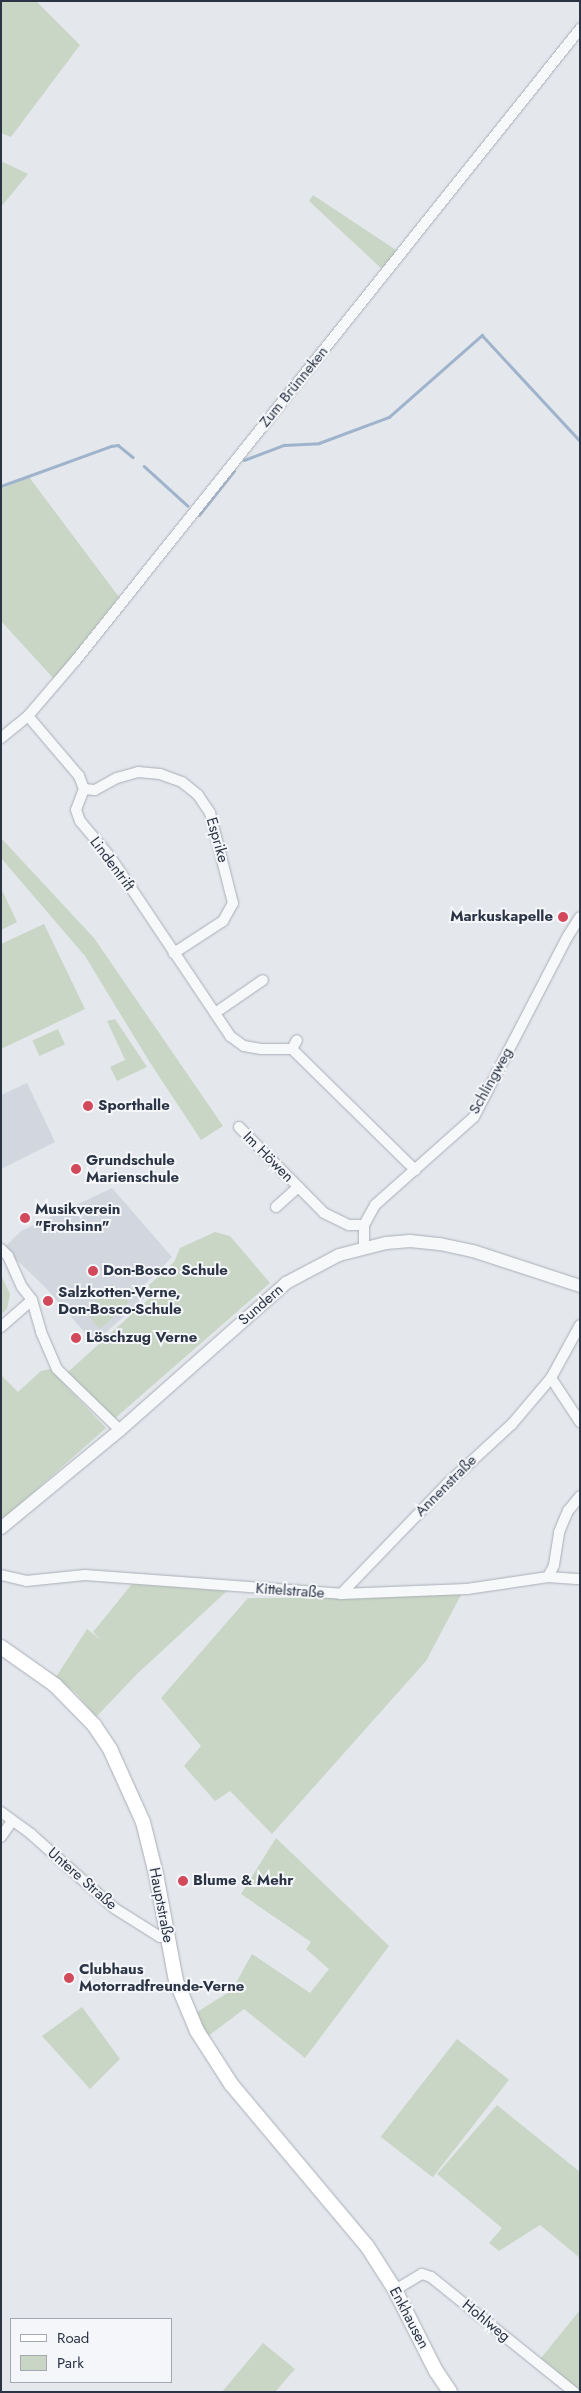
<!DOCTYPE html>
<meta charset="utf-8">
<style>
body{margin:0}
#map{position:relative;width:581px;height:2393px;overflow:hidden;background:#e4e7ec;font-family:Jost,sans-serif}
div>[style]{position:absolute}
.built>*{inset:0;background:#d2d6de}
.green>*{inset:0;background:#c9d6c5;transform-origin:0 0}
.stream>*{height:2.5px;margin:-1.25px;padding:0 1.25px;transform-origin:1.25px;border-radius:1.25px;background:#9fb4cc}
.roads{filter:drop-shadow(0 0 1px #a9aeb7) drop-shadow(0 0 1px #a9aeb7)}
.minor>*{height:10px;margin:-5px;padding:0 5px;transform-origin:5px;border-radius:5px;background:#f7f8fa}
.tertiary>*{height:12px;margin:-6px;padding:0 6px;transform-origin:6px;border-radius:6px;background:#f7f8fa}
.secondary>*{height:14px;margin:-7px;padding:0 7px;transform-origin:7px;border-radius:7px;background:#fff}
.dots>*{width:14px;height:14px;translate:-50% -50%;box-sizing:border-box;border:2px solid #f4f6f9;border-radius:50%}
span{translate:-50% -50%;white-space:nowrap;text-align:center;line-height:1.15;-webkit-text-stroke:4px #f4f6f9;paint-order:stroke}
.street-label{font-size:15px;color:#2b3445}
.poi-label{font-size:15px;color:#2b3445;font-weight:700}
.right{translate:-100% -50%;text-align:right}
.left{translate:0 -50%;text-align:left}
.frame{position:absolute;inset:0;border:2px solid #2b3445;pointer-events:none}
.legend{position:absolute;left:10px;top:2318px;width:162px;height:65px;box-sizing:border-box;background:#f4f6f9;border:1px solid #a4a8b1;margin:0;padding:6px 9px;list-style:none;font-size:15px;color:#2b3445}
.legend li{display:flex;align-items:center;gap:10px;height:25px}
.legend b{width:25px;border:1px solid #a4a8b1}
</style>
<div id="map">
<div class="built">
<i style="clip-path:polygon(27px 1083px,55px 1142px,1px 1169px,1px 1095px)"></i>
<i style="clip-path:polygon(112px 1188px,172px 1257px,144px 1285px,150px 1293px,94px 1343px,44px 1286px,4px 1248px,21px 1231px)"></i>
</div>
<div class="green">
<i style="clip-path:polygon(1px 1px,36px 1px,80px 45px,11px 137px,1px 133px)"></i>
<i style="clip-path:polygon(1px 161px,28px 174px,1px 207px)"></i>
<i style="clip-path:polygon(313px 195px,399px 252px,383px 270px,309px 201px)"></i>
<i style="clip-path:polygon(29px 477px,119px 597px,54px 679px,1px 621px,1px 489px)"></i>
<i style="clip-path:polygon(1px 838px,94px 938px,223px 1126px,201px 1140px,149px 1061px,85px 956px,1px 858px)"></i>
<i style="clip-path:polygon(1px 888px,17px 922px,1px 930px)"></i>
<i style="clip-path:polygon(44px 924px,85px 1009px,1px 1049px,1px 944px)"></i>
<i style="clip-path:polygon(115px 1019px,147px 1067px,117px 1081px,110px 1067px,125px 1060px,107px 1021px)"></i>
<i style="left:58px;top:1029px;width:17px;height:28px;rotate:66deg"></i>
<i style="clip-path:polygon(215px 1232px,230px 1236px,270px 1283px,113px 1420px,68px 1372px,154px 1294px,148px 1286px,174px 1262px,180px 1248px)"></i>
<i style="clip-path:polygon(1px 1275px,10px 1294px,7px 1309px,1px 1315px)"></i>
<i style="left:113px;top:1285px;width:24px;height:39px;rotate:48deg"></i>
<i style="clip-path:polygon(50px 1369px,106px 1428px,1px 1521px,1px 1375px,18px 1392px,41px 1371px)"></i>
<i style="clip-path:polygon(132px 1584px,227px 1591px,137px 1674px,96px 1717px,77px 1694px,56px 1677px,87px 1629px,101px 1640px,93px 1632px)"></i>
<i style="clip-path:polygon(463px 1591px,426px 1661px,272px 1834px,230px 1791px,215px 1801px,184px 1766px,201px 1746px,161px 1698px,248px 1598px,344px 1598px)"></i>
<i style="clip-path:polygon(276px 1838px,389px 1946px,305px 2058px,244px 2009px,207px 2037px,197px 2012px,232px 1990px,252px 1954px,310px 1993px,329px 1969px,306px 1949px,311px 1942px,241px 1894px)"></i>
<i style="clip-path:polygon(82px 2007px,120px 2059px,90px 2089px,42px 2036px)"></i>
<i style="left:457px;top:2039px;width:66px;height:124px;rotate:38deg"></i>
<i style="clip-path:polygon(497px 2105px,580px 2172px,580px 2258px,540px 2225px,499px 2251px,489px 2243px,502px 2228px,437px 2174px)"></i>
<i style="clip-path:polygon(580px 2310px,580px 2391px,541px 2358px)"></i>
<i style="clip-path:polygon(263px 2343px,295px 2369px,275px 2392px,222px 2392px)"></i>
</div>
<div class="stream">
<i style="left:244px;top:460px;width:43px;rotate:-20.6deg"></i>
<i style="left:284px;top:445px;width:35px;rotate:-3deg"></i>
<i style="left:319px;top:443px;width:75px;rotate:-20.4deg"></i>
<i style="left:389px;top:417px;width:124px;rotate:-41.4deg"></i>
<i style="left:482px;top:335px;width:144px;rotate:47.2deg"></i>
<i style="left:144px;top:466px;width:59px;rotate:42.3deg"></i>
<i style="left:1px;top:486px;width:117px;rotate:-20deg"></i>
<i style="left:111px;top:446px;width:7px;rotate:-8deg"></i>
<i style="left:118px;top:445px;width:19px;rotate:39deg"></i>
<i style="left:199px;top:515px;width:56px;rotate:-51.5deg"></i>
</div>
<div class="roads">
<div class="minor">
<i style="left:28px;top:716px;width:79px;rotate:49.6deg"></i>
<i style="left:79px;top:776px;width:14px;rotate:69deg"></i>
<i style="left:84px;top:789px;width:22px;rotate:111deg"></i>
<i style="left:76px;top:810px;width:12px;rotate:70deg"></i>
<i style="left:80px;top:821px;width:48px;rotate:50deg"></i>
<i style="left:111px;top:858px;width:214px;rotate:56.2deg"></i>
<i style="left:230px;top:1036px;width:17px;rotate:36deg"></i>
<i style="left:244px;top:1046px;width:17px;rotate:10deg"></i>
<i style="left:261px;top:1049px;width:31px"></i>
<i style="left:292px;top:1049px;width:10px;rotate:-61deg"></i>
<i style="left:1px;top:738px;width:35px;rotate:-39deg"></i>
<i style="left:28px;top:716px;width:74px;rotate:-49.4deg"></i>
<i style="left:76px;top:660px;width:808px;rotate:-51.38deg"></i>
<i style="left:84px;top:789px;width:11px;rotate:5deg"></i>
<i style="left:95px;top:790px;width:25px;rotate:-29deg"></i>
<i style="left:117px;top:778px;width:22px;rotate:-16deg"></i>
<i style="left:138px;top:772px;width:22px;rotate:5deg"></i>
<i style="left:160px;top:774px;width:23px;rotate:20deg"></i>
<i style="left:182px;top:782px;width:21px;rotate:39deg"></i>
<i style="left:198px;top:795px;width:22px;rotate:56deg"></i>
<i style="left:210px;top:813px;width:93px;rotate:75.7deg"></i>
<i style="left:233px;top:903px;width:21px;rotate:119deg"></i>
<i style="left:223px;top:921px;width:59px;rotate:146.9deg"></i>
<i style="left:215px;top:1013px;width:58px;rotate:-34.5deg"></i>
<i style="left:292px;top:1049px;width:173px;rotate:44.5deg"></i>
<i style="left:239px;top:1127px;width:121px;rotate:45.3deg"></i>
<i style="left:324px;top:1213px;width:28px;rotate:26deg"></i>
<i style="left:349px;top:1225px;width:15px"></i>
<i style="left:276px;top:1207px;width:30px;rotate:-42deg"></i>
<i style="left:364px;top:1247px;width:22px;rotate:-90deg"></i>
<i style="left:364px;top:1225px;width:23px;rotate:-61deg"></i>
<i style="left:375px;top:1205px;width:132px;rotate:-41.6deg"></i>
<i style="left:474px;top:1117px;width:204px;rotate:-62.6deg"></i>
<i style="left:568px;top:936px;width:22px;rotate:-58deg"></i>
<i style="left:1px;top:1249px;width:10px;rotate:45deg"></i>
<i style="left:8px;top:1256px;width:34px;rotate:66deg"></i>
<i style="left:22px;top:1287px;width:16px;rotate:52deg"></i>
<i style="left:32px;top:1300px;width:33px;rotate:74deg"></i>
<i style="left:41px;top:1332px;width:40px;rotate:66.6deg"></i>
<i style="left:57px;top:1369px;width:88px;rotate:44.1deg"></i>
<i style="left:580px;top:1325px;width:60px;rotate:118.7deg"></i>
<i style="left:551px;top:1378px;width:53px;rotate:56.6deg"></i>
<i style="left:1px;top:1327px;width:41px;rotate:-41.1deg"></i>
<i style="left:1px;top:1575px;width:26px;rotate:13deg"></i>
<i style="left:26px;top:1581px;width:59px;rotate:-5.8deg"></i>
<i style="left:85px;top:1575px;width:257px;rotate:4.2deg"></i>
<i style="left:341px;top:1594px;width:126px;rotate:-2.3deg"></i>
<i style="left:467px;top:1589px;width:82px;rotate:-8.4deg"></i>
<i style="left:548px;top:1577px;width:32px;rotate:4deg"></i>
<i style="left:548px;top:1577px;width:13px;rotate:-63deg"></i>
<i style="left:554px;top:1565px;width:33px;rotate:-81deg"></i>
<i style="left:559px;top:1532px;width:23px;rotate:-67deg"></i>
<i style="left:568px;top:1511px;width:19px;rotate:-51deg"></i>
<i style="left:341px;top:1594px;width:154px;rotate:-46.1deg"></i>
<i style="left:448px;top:1483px;width:87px;rotate:-42.7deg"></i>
<i style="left:512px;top:1424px;width:60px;rotate:-49.7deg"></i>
<i style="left:1px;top:1812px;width:37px;rotate:36deg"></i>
<i style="left:31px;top:1834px;width:111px;rotate:41.7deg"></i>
<i style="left:114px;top:1908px;width:54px;rotate:32.2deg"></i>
<i style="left:160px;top:1937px;width:8px;rotate:-7deg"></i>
<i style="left:1px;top:1837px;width:19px;rotate:-55deg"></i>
<i style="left:395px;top:2290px;width:31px;rotate:-31deg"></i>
<i style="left:422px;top:2274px;width:9px;rotate:18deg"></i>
<i style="left:431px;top:2277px;width:184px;rotate:38.8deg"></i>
</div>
<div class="tertiary">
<i style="left:1px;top:1528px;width:154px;rotate:-39.5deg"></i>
<i style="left:120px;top:1430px;width:222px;rotate:-41.5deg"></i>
<i style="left:286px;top:1283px;width:60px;rotate:-27.8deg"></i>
<i style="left:339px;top:1255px;width:49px;rotate:-14.3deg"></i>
<i style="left:386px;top:1243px;width:24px;rotate:-5deg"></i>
<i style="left:410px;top:1241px;width:30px;rotate:6deg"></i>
<i style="left:440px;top:1244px;width:34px;rotate:12deg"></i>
<i style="left:473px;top:1251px;width:113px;rotate:18.1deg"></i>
</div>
<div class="secondary">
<i style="left:1px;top:1647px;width:66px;rotate:35.1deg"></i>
<i style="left:55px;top:1685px;width:56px;rotate:45.7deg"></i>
<i style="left:94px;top:1725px;width:29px;rotate:56deg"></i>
<i style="left:110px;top:1749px;width:80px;rotate:65.7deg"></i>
<i style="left:143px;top:1822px;width:54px;rotate:76deg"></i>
<i style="left:156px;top:1874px;width:109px;rotate:79.4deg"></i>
<i style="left:176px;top:1981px;width:54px;rotate:67.2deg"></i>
<i style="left:197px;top:2031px;width:63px;rotate:57.3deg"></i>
<i style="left:231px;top:2084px;width:212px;rotate:50deg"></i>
<i style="left:367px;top:2246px;width:52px;rotate:57.5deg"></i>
<i style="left:395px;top:2290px;width:91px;rotate:63.2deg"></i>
<i style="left:436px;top:2371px;width:25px;rotate:56deg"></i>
</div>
</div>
<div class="dots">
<i style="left:563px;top:917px;background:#d1495b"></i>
<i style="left:88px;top:1106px;background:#d1495b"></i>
<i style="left:76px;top:1169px;background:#d1495b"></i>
<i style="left:25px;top:1218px;background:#d1495b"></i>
<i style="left:93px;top:1271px;background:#d1495b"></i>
<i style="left:48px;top:1301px;background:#d1495b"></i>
<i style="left:76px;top:1338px;background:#d1495b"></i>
<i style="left:183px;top:1881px;background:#d1495b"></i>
<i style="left:69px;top:1978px;background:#d1495b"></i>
</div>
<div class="street-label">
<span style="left:294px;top:387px;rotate:-51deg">Zum Brünneken</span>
<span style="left:217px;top:840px;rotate:74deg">Esprike</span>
<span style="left:112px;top:864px;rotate:53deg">Lindentrift</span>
<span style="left:491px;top:1081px;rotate:-61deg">Schlingweg</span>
<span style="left:268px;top:1157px;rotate:45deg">Im Höwen</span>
<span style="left:261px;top:1305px;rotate:-41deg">Sundern</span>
<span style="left:446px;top:1486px;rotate:-45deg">Annenstraße</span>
<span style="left:290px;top:1591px;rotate:4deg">Kittelstraße</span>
<span style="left:82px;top:1879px;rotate:41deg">Untere Straße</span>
<span style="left:161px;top:1905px;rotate:79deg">Hauptstraße</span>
<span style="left:409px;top:2318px;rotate:62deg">Enkhausen</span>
<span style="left:486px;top:2321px;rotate:39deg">Hohlweg</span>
</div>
<div class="poi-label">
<span class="right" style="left:553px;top:917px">Markuskapelle</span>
<span class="left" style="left:98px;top:1106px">Sporthalle</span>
<span class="left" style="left:86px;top:1169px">Grundschule<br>Marienschule</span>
<span class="left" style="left:35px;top:1218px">Musikverein<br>"Frohsinn"</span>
<span class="left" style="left:103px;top:1271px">Don-Bosco Schule</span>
<span class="left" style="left:58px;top:1301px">Salzkotten-Verne,<br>Don-Bosco-Schule</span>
<span class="left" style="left:86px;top:1338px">Löschzug Verne</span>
<span class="left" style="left:193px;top:1881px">Blume &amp; Mehr</span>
<span class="left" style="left:79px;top:1978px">Clubhaus<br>Motorradfreunde-Verne</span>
</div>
<div class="frame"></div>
<ul class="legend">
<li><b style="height:6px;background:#fff"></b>Road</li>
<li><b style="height:14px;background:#c9d6c5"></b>Park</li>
</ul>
</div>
